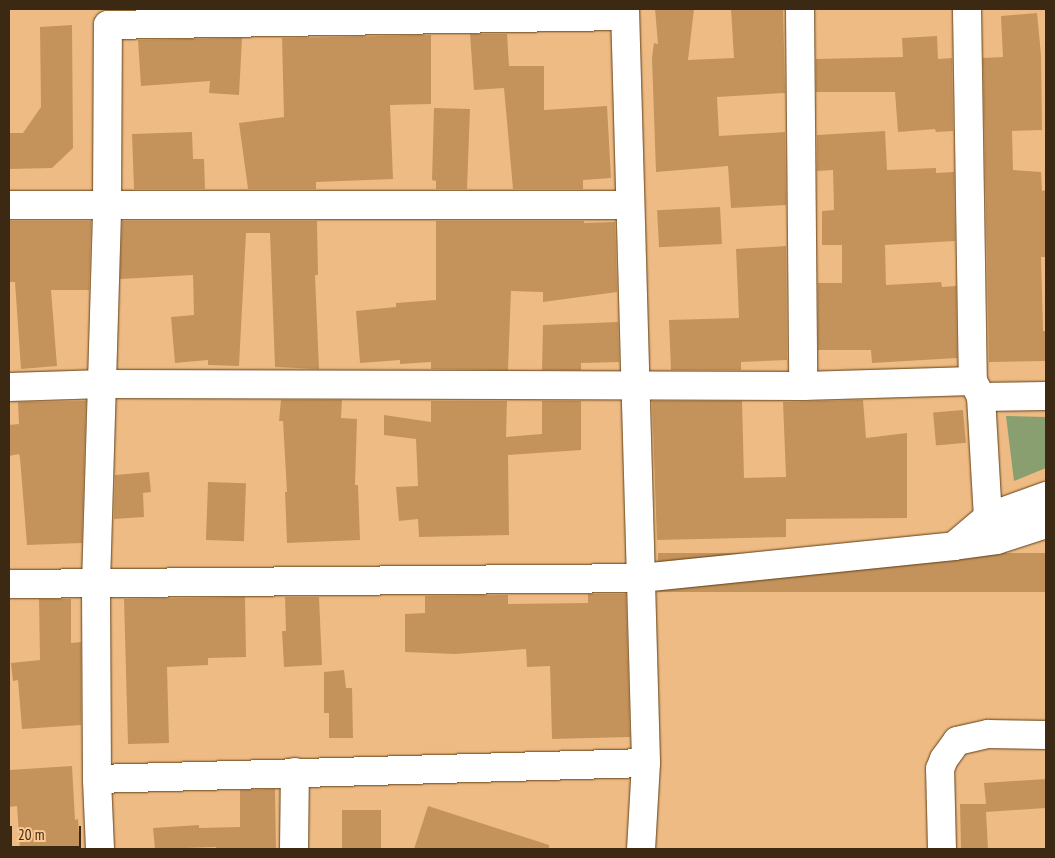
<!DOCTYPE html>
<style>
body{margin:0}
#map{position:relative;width:1055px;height:858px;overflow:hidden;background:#eebb85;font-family:"PT Sans Narrow",sans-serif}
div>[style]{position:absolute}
.green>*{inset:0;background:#899f6f}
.building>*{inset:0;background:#c4935c;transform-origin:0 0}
.roads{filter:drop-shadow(0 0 1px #613f16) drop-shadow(0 0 1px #613f16)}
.minor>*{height:28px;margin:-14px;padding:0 14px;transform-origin:14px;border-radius:14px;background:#fff}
.major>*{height:28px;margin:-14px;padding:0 14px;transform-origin:14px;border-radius:14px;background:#fff}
span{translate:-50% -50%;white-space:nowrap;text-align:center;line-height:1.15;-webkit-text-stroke:5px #fbc892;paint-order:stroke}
.frame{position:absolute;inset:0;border:10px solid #3c2913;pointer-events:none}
.scale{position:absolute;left:10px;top:826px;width:71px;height:22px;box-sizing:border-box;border:2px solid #3c2913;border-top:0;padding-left:6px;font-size:15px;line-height:18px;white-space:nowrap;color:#3c2913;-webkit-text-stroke:4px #fbc892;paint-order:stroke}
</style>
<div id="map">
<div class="green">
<i style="clip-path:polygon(1006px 416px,1046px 417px,1046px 468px,1014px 481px)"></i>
</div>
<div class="building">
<i style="clip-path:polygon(655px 9px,694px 9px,688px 60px,734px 58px,731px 9px,783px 9px,785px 93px,717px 97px,719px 136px,785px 132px,786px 205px,731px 208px,728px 166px,656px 172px,652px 58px,654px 43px,658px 44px)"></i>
<i style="clip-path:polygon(1037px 13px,1041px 55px,1042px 130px,1012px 131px,1013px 170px,1041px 172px,1042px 191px,1046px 190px,1046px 257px,1041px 257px,1043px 331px,1046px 331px,1046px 361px,989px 362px,983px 58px,1003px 57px,1001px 16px)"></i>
<i style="clip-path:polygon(72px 25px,73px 148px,52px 168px,9px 169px,9px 133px,23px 133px,41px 107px,40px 27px)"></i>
<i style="clip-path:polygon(470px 34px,507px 34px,509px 66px,544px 66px,544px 110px,607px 106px,611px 178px,583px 180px,583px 189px,513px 189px,504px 88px,474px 90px)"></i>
<i style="clip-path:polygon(431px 35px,431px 104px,390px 105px,393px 179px,316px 182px,316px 189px,248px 189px,239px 123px,284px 117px,282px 38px)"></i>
<i style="clip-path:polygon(937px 36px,938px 59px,952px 58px,953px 131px,936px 132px,935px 129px,898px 132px,895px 92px,816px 92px,816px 59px,903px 57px,902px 38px)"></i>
<i style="clip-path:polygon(242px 38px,239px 95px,209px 93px,210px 81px,141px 86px,138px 40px)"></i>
<i style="clip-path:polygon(434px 108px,470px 109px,467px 189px,436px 189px,436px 181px,432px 180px)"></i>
<i style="clip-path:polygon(885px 131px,887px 170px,936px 168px,936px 173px,954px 172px,955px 241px,885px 245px,886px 285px,941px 282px,942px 287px,956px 286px,957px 358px,872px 363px,871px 350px,818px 350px,818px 283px,842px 283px,842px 245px,822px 245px,822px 211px,834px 210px,833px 170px,817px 171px,817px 135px)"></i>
<i style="clip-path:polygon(192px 132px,193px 159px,204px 159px,205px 189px,134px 189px,132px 134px)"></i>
<i style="left:720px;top:207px;width:37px;height:63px;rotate:87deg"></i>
<i style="clip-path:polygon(9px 221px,91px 221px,89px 290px,51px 290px,57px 366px,21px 369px,15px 282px,9px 282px)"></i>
<i style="clip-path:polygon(122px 221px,317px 221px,318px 275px,315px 275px,319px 369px,275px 367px,270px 233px,246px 233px,239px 366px,208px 365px,208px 360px,175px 363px,171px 317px,194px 315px,193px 275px,120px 279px)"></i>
<i style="clip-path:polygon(436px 221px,584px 221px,584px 223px,615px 222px,617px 292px,543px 302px,543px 292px,511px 291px,508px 370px,431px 369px,431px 362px,400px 364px,400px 360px,360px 363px,356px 311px,396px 307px,396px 303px,436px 300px)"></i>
<i style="clip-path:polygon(786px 246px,787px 360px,741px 362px,741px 370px,671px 370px,669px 320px,739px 318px,736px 249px)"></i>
<i style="clip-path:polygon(618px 322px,619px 362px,581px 363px,581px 370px,542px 370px,543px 325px)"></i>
<i style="clip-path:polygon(281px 400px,342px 400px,341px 418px,357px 419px,355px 485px,358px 485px,360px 540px,287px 543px,285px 492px,287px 492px,283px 421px,279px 421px)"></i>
<i style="clip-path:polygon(863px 400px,866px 438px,907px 433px,907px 518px,786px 519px,786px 537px,657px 540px,652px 401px,742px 401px,744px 478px,786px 477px,783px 402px)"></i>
<i style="clip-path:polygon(86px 401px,82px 543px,27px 545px,20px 458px,19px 454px,9px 456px,9px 425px,19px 424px,18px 402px)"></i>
<i style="clip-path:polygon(431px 401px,507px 401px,506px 437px,542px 434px,542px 401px,581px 401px,581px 450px,508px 455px,509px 535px,419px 537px,418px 519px,399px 521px,396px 487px,418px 486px,416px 439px,384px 435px,384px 415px,431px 422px)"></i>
<i style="left:963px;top:410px;width:33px;height:30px;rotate:85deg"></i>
<i style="clip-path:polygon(149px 472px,151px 492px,143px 493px,144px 517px,114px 519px,115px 475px)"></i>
<i style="left:208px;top:482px;width:38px;height:58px;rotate:2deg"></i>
<i style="left:1046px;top:553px;width:39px;height:388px;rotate:90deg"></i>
<i style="clip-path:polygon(588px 594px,626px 594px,630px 737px,552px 739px,550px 666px,527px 667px,526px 649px,455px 654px,405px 652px,405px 614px,425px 613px,425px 596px,508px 595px,508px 604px,588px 603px)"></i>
<i style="clip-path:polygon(245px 597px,246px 657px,208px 658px,208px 665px,167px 667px,169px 743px,128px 744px,124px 599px)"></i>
<i style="clip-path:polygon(285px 597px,319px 597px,322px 665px,284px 667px,282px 631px,286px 631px)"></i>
<i style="clip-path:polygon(39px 599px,71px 599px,71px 643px,81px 642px,81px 725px,22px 729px,18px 680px,13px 681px,11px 663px,40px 660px)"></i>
<i style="clip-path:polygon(344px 670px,346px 688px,352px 688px,353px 738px,329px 738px,329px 713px,324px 713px,324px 672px)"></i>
<i style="clip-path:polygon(72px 766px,75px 820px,78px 819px,80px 849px,20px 849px,17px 806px,9px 807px,9px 770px)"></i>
<i style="clip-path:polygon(1046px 779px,1046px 808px,986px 812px,988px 849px,961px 849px,960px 804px,986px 804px,984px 783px)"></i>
<i style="clip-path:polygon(275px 789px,276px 849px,216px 849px,216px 847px,155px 849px,153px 828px,199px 825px,199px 828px,240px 827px,240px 790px)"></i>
<i style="clip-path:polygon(428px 806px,549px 845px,549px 849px,414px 849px)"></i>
<i style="left:342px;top:810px;width:39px;height:39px"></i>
</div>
<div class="roads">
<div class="minor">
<i style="left:625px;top:9px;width:754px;rotate:88.4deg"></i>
<i style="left:646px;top:763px;width:86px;rotate:93.3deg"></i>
<i style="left:800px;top:9px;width:377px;rotate:89.5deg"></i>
<i style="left:967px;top:9px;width:372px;rotate:89.1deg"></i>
<i style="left:9px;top:205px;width:620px"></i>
<i style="left:9px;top:387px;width:95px;rotate:-1.8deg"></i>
<i style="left:104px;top:384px;width:699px;rotate:0.16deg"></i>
<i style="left:803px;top:386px;width:170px;rotate:-1.7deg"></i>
<i style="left:973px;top:381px;width:18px;rotate:63deg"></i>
<i style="left:981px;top:397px;width:65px;rotate:-0.9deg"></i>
<i style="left:981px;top:397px;width:120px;rotate:86.7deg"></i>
<i style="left:97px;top:779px;width:549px;rotate:-1.67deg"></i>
<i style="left:100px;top:849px;width:70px;rotate:-92.5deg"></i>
<i style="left:97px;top:779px;width:195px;rotate:-90.3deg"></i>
<i style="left:96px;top:584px;width:380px;rotate:-88.3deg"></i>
<i style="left:107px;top:204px;width:179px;rotate:-89.7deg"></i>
<i style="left:108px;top:25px;width:517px;rotate:-1deg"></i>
<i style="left:294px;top:849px;width:77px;rotate:-89.3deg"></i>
<i style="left:942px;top:849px;width:80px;rotate:-91.4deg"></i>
<i style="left:940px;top:769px;width:11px;rotate:-68deg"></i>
<i style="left:944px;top:759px;width:22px;rotate:-54deg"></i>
<i style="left:957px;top:741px;width:32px;rotate:-13deg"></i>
<i style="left:988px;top:734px;width:58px;rotate:1deg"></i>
</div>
<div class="major">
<i style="left:954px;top:546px;width:45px;rotate:-40.5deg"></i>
<i style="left:988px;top:517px;width:62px;rotate:-19.9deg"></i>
<i style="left:9px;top:584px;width:632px;rotate:-0.54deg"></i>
<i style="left:641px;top:578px;width:315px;rotate:-5.8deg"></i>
<i style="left:954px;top:546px;width:43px;rotate:-7.9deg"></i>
<i style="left:997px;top:540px;width:52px;rotate:-18.1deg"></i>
</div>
</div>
<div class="frame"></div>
<div class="scale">20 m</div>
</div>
